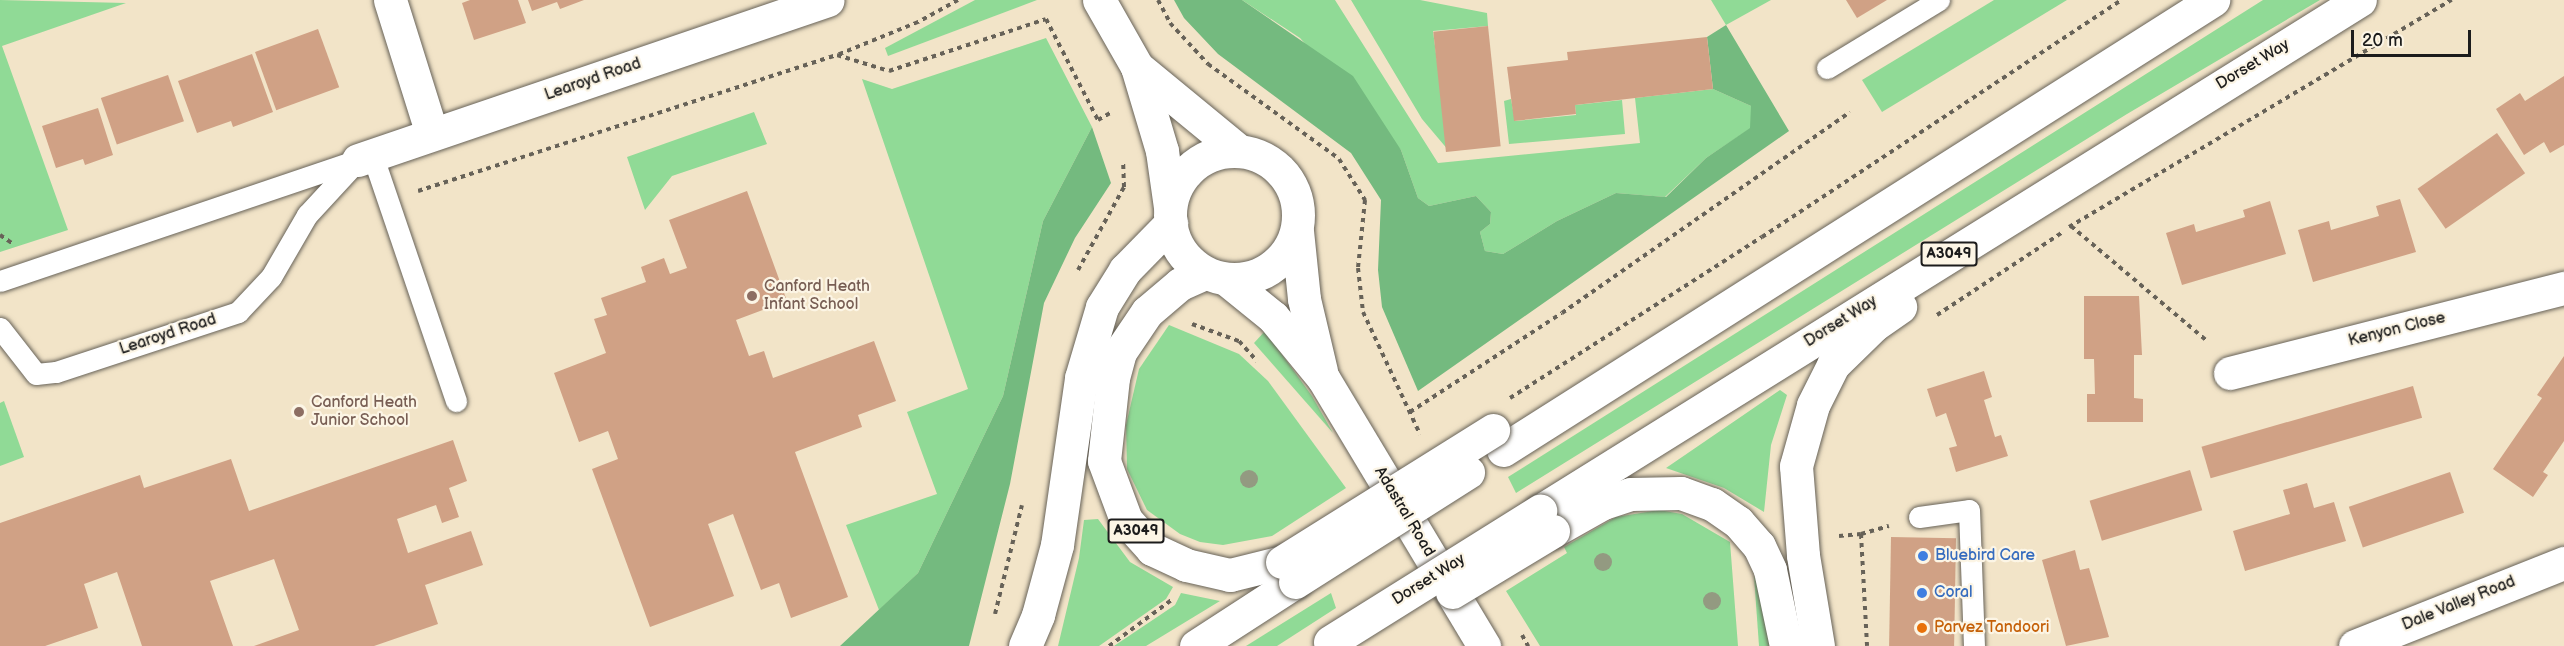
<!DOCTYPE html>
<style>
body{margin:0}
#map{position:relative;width:2564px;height:646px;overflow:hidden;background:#f2e4c8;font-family:"Balsamiq Sans",sans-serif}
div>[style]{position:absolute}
.green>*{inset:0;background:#90da96}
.forest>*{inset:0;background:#74ba7f}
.building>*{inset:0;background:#d0a185;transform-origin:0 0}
.path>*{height:4px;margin-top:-2px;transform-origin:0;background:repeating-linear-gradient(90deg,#676258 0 4.5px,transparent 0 9px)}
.roads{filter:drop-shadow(0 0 2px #676258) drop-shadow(0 0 2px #676258)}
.lane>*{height:21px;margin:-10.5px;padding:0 10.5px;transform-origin:10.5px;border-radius:10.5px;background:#fff}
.street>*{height:33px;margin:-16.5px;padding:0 16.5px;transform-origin:16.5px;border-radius:16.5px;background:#fff}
.secondary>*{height:33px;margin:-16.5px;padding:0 16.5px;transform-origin:16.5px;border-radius:16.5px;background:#fff}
.secondary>.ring{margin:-16.5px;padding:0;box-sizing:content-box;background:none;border:33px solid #fff;border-radius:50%}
.highway>*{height:33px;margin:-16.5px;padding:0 16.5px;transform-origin:16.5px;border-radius:16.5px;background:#fff}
.bridges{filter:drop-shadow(0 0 2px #676258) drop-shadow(0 0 2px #676258)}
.highway-bridge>*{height:33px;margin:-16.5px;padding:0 16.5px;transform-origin:16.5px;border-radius:16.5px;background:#fff}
.trees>*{width:18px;height:18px;margin:-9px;border-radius:50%;background:#939a81}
.dots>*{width:16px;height:16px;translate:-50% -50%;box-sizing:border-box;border:3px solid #fcf5e5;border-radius:50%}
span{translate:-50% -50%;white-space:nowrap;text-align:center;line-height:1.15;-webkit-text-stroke:4.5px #fcf5e5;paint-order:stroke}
.shield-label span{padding:2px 4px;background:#fcf5e5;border:2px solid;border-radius:4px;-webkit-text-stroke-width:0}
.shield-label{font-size:15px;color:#1c1c1c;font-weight:700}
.street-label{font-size:16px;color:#1c1c1c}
.education-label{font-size:16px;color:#785e54}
.left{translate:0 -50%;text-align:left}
.shop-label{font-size:16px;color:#366cbe}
.food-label{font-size:16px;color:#c56008}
.scale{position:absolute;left:2351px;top:30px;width:120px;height:27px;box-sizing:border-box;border:3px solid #1c1c1c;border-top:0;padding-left:8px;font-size:18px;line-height:21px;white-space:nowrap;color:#1c1c1c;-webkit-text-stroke:4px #fcf5e5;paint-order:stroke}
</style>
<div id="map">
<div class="green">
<i style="clip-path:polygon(0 0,126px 3px,2px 46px,68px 230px,0 252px)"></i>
<i style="clip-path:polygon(975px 0,1037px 0,888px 56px,885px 48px)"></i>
<i style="clip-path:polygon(1242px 0,1335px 0,1438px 163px,1640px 143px,1635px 98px,1713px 89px,1751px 106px,1751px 128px,1706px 158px,1665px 197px,1616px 193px,1557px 221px,1503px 254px,1485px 251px,1480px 232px,1490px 224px,1491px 212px,1476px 196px,1429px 206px,1418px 198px,1401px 150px,1300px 38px)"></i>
<i style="clip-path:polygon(1351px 0,1420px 0,1487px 13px,1488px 26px,1433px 31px,1449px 151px,1422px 119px)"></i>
<i style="clip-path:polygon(1711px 0,1771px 0,1726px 25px)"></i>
<i style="clip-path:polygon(1994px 0,2067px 0,1882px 112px,1862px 80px)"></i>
<i style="clip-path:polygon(2263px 0,2320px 0,2127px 114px,1516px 493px,1508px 477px)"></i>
<i style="clip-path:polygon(1046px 38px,1092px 127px,1043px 221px,1003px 396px,918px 573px,879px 610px,846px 525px,937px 494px,907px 412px,968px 389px,862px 79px,892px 89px)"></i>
<i style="clip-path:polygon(1511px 99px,1515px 121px,1576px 115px,1575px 105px,1622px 100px,1625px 134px,1509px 144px,1504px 101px)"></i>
<i style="clip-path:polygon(754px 112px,767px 144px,672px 176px,645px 210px,627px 157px)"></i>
<i style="clip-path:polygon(1169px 325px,1239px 354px,1268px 381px,1346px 488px,1272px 536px,1223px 545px,1200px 542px,1180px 534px,1147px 510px,1127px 469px,1126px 425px,1139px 369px)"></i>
<i style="clip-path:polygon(1265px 331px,1312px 396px,1333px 433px,1254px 343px)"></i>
<i style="clip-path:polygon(1780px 390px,1787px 395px,1771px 445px,1764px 512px,1724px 488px,1666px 468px)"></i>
<i style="clip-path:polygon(4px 401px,24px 457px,0 466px,0 403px)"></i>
<i style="clip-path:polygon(1659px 510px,1682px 514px,1730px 542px,1738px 646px,1540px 646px,1506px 591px,1567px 553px,1564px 547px,1616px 517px)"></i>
<i style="clip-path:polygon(1098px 519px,1130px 562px,1173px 587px,1166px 599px,1099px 646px,1058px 646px,1079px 558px,1084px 520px)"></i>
<i style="clip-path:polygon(1754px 576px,1763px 599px,1770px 646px,1759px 646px)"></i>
<i style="clip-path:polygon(1181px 593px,1220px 601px,1146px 646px,1114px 646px,1175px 605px)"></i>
<i style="clip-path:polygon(1331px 593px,1336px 608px,1277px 646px,1246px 646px)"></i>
</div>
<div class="forest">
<i style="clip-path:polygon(1174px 0,1242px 0,1353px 76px,1401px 150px,1418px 198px,1429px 206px,1476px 196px,1491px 212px,1490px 224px,1480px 232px,1485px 251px,1503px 254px,1557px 221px,1616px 193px,1666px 197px,1706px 158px,1750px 128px,1751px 106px,1713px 89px,1707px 37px,1726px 25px,1789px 131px,1418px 391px,1382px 307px,1378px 270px,1381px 200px,1351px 153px,1218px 54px,1184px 18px)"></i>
<i style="clip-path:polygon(1092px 127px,1111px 183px,1075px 238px,1044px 303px,1010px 484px,969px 646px,840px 646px,918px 573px,1003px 396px,1043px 221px)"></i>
</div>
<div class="building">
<i style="clip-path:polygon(470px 0,518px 0,526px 23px,474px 40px,462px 3px)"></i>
<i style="clip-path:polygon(528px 0,584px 0,560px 9px,557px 2px,532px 11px)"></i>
<i style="clip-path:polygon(1846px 0,1887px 0,1857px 18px)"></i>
<i style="left:1488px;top:26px;width:121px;height:55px;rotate:84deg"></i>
<i style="left:318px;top:29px;width:62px;height:67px;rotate:70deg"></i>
<i style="clip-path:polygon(1707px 37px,1713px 89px,1575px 105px,1576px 114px,1514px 121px,1507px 67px,1568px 60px,1567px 52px)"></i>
<i style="clip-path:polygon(252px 54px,273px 112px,233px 127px,231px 121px,197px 133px,178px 81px)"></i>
<i style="left:168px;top:75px;width:49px;height:71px;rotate:71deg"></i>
<i style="clip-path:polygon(2564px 76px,2564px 145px,2550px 153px,2544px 142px,2524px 155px,2496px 109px,2520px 93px,2525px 101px)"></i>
<i style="clip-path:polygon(98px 108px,113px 155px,85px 165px,83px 159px,56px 168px,42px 126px)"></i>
<i style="left:2497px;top:133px;width:49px;height:97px;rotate:55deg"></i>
<i style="clip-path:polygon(747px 191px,787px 301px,736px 320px,749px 356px,764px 351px,773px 378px,874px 341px,896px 401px,858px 415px,862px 427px,795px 452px,848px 597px,791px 618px,779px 583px,761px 590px,733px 514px,708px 524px,734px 596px,650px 627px,592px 469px,618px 459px,608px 431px,579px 442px,554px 373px,606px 353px,594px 319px,607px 315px,601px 298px,646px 282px,641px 267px,664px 258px,670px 274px,687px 268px,669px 220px)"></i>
<i style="clip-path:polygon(2400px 199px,2416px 252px,2313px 282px,2298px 230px,2329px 221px,2331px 230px,2379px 216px,2376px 206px)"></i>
<i style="clip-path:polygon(2270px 201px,2286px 254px,2182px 285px,2166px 233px,2194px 224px,2196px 232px,2245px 217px,2243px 210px)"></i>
<i style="clip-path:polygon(2084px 296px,2139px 296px,2142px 355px,2134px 355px,2134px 398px,2143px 399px,2143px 422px,2087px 422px,2087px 394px,2095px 394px,2094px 359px,2084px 359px)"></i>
<i style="clip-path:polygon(2564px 356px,2564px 441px,2543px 472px,2548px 475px,2533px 497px,2493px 469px,2542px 398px,2537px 395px)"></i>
<i style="clip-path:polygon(1984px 371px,1992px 397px,1984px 400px,1995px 437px,2001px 435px,2008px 456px,1956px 472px,1949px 448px,1957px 446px,1946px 413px,1936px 417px,1927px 389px)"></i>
<i style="left:2413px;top:386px;width:33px;height:220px;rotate:74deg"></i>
<i style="clip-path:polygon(453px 440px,467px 481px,449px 488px,459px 517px,442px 523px,436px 505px,397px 519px,408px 553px,471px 531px,483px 565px,425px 585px,438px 624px,374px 646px,254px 646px,299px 630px,274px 559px,210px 581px,233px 646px,142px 646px,117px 572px,84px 584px,98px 628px,45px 646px,0 646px,0 523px,140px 475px,144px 488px,231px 459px,249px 511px)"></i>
<i style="left:2190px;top:470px;width:42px;height:105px;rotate:73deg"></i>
<i style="left:2450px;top:472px;width:43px;height:107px;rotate:71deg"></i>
<i style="clip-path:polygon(2307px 483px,2314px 508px,2334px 502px,2346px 541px,2245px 571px,2233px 531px,2290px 514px,2283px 490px)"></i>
<i style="left:1891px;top:537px;width:65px;height:109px;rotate:1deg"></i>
<i style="clip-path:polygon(2075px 550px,2080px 570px,2089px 568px,2109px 637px,2066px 646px,2042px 560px)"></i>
</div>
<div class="path">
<i style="left:958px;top:0;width:46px;rotate:151.2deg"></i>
<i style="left:918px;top:22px;width:87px;rotate:157.8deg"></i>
<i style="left:837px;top:55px;width:54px;rotate:17.1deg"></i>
<i style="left:889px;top:71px;width:165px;rotate:-18.3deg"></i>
<i style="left:1046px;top:19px;width:114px;rotate:62.8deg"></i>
<i style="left:1098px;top:120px;width:16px;rotate:-30deg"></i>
<i style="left:1158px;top:0;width:26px;rotate:62deg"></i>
<i style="left:1170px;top:23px;width:56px;rotate:47.2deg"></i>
<i style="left:1208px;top:64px;width:162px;rotate:35.9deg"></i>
<i style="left:1339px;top:159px;width:49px;rotate:57.6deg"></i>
<i style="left:1365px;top:200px;width:68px;rotate:95.9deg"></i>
<i style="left:1358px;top:268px;width:44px;rotate:83.5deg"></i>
<i style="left:1363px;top:312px;width:135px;rotate:65deg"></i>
<i style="left:418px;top:191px;width:441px;rotate:-18deg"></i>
<i style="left:2071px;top:226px;width:177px;rotate:40.2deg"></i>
<i style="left:2069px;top:227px;width:445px;rotate:-30.7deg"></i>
<i style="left:0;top:235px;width:14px;rotate:34deg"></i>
<i style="left:1078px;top:270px;width:95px;rotate:-61deg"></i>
<i style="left:1124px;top:187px;width:26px;rotate:-92deg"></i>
<i style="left:1937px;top:315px;width:151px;rotate:-33.4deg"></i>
<i style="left:1192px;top:324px;width:50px;rotate:19.9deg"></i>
<i style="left:1239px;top:341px;width:27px;rotate:48deg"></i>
<i style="left:1510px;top:398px;width:299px;rotate:-32.6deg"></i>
<i style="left:1762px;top:237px;width:430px;rotate:-33.4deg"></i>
<i style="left:1410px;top:412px;width:181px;rotate:-33.1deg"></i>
<i style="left:1562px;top:313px;width:351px;rotate:-34.9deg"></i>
<i style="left:1861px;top:534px;width:29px;rotate:-16deg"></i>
<i style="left:1839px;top:536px;width:22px;rotate:-5deg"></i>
<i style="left:1861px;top:534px;width:112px;rotate:86.9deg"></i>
<i style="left:995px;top:614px;width:112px;rotate:-76.1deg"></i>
<i style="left:1522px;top:635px;width:13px;rotate:61deg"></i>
<i style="left:1109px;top:646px;width:79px;rotate:-36.3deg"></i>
</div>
<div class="roads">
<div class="lane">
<i style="left:1827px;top:68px;width:131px;rotate:-31.3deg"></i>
<i style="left:372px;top:154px;width:261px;rotate:71.2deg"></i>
<i style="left:0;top:281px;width:372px;rotate:-18.7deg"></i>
<i style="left:0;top:328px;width:58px;rotate:52deg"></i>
<i style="left:36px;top:374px;width:20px;rotate:-6deg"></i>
<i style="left:56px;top:372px;width:192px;rotate:-18.2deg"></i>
<i style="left:238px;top:312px;width:48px;rotate:-46.7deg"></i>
<i style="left:271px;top:277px;width:72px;rotate:-59.9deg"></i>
<i style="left:307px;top:215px;width:75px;rotate:-47.2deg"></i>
<i style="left:1919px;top:517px;width:50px;rotate:-8deg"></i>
<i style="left:1969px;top:510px;width:136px;rotate:87.9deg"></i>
</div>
<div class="street">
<i style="left:390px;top:0;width:140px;rotate:72.6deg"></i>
<i style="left:358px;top:160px;width:496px;rotate:-18.8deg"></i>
<i style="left:2230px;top:373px;width:345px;rotate:-14.3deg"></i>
<i style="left:2355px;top:646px;width:225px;rotate:-21.7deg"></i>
</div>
<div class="secondary">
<i style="left:1099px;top:0;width:77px;rotate:60.4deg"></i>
<i style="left:1137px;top:67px;width:88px;rotate:73.4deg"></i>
<i style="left:1162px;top:151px;width:57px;rotate:81.9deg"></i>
<i style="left:1137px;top:67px;width:131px;rotate:39.4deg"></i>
<i class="ring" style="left:1170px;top:151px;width:95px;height:95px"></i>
<i style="left:1297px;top:231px;width:68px;rotate:84.1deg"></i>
<i style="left:1304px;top:299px;width:74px;rotate:76.7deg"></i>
<i style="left:1226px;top:279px;width:60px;rotate:39deg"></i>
<i style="left:1273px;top:317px;width:79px;rotate:50.7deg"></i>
<i style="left:1323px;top:378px;width:313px;rotate:59deg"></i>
</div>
<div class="highway">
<i style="left:1205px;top:273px;width:27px;rotate:156deg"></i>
<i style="left:1180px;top:284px;width:43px;rotate:139.7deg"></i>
<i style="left:1147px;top:312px;width:48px;rotate:124deg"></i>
<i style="left:1120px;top:352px;width:27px;rotate:105deg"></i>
<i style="left:1113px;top:378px;width:83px;rotate:96.2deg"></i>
<i style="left:1104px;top:461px;width:63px;rotate:69.6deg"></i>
<i style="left:1126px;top:520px;width:39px;rotate:48deg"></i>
<i style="left:1152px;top:549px;width:38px;rotate:25deg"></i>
<i style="left:1186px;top:565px;width:45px;rotate:12.8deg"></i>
<i style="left:1230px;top:575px;width:54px;rotate:-14deg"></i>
<i style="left:1503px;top:450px;width:841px;rotate:-32.37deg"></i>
<i style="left:1540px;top:511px;width:966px;rotate:-31.93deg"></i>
<i style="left:1553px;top:531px;width:57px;rotate:-29.2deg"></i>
<i style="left:1603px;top:503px;width:28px;rotate:-18deg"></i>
<i style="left:1630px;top:494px;width:51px;rotate:-1.1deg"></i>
<i style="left:1681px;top:493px;width:33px;rotate:20deg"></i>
<i style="left:1712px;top:504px;width:32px;rotate:35deg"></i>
<i style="left:1738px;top:522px;width:32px;rotate:49deg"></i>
<i style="left:1759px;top:546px;width:26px;rotate:65deg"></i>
<i style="left:1770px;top:570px;width:78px;rotate:78.1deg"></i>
<i style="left:1025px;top:646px;width:34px;rotate:-67deg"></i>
<i style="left:1038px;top:615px;width:73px;rotate:-74.8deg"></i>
<i style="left:1057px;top:545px;width:169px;rotate:-81.8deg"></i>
<i style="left:1081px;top:378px;width:74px;rotate:-73.5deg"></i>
<i style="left:1102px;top:307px;width:44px;rotate:-58.1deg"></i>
<i style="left:1125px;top:270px;width:66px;rotate:-45.6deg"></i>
<i style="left:1196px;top:646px;width:118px;rotate:-32.9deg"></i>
<i style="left:1818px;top:646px;width:92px;rotate:-99.4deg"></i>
<i style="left:1803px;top:555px;width:89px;rotate:-94.5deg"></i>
<i style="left:1796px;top:466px;width:63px;rotate:-74.4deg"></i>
<i style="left:1813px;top:405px;width:45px;rotate:-63.4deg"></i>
<i style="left:1833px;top:365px;width:57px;rotate:-44.3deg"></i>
<i style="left:1874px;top:325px;width:32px;rotate:-35deg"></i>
</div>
</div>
<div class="bridges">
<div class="highway-bridge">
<i style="left:1282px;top:562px;width:249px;rotate:-32deg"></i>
<i style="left:1295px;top:582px;width:205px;rotate:-32.4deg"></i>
<i style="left:1452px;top:592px;width:118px;rotate:-31.1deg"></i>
<i style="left:1330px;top:642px;width:248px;rotate:-32deg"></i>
</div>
</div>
<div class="trees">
<i style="left:1249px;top:479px"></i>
<i style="left:1603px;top:562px"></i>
<i style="left:1712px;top:601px"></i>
</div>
<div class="dots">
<i style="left:752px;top:296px;background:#8d6e63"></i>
<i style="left:299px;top:412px;background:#8d6e63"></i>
<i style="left:1923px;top:556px;background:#3f7fe0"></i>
<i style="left:1922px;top:593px;background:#3f7fe0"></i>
<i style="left:1922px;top:628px;background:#e8710a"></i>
</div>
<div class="shield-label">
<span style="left:1949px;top:254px">A3049</span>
<span style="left:1136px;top:531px">A3049</span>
</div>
<div class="street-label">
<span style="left:2253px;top:65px;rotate:-31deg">Dorset Way</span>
<span style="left:593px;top:80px;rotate:-19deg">Learoyd Road</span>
<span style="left:1841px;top:322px;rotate:-32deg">Dorset Way</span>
<span style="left:2397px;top:330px;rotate:-14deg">Kenyon Close</span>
<span style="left:168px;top:335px;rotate:-18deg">Learoyd Road</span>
<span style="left:1404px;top:512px;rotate:59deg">Adastral Road</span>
<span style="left:1429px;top:580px;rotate:-32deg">Dorset Way</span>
<span style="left:2459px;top:604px;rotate:-22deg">Dale Valley Road</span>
</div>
<div class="education-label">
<span class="left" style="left:764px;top:296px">Canford Heath<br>Infant School</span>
<span class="left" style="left:311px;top:412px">Canford Heath<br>Junior School</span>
</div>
<div class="shop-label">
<span class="left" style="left:1935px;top:556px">Bluebird Care</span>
<span class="left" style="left:1934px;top:593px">Coral</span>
</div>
<div class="food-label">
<span class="left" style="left:1934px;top:628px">Parvez Tandoori</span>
</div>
<div class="scale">20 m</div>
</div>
